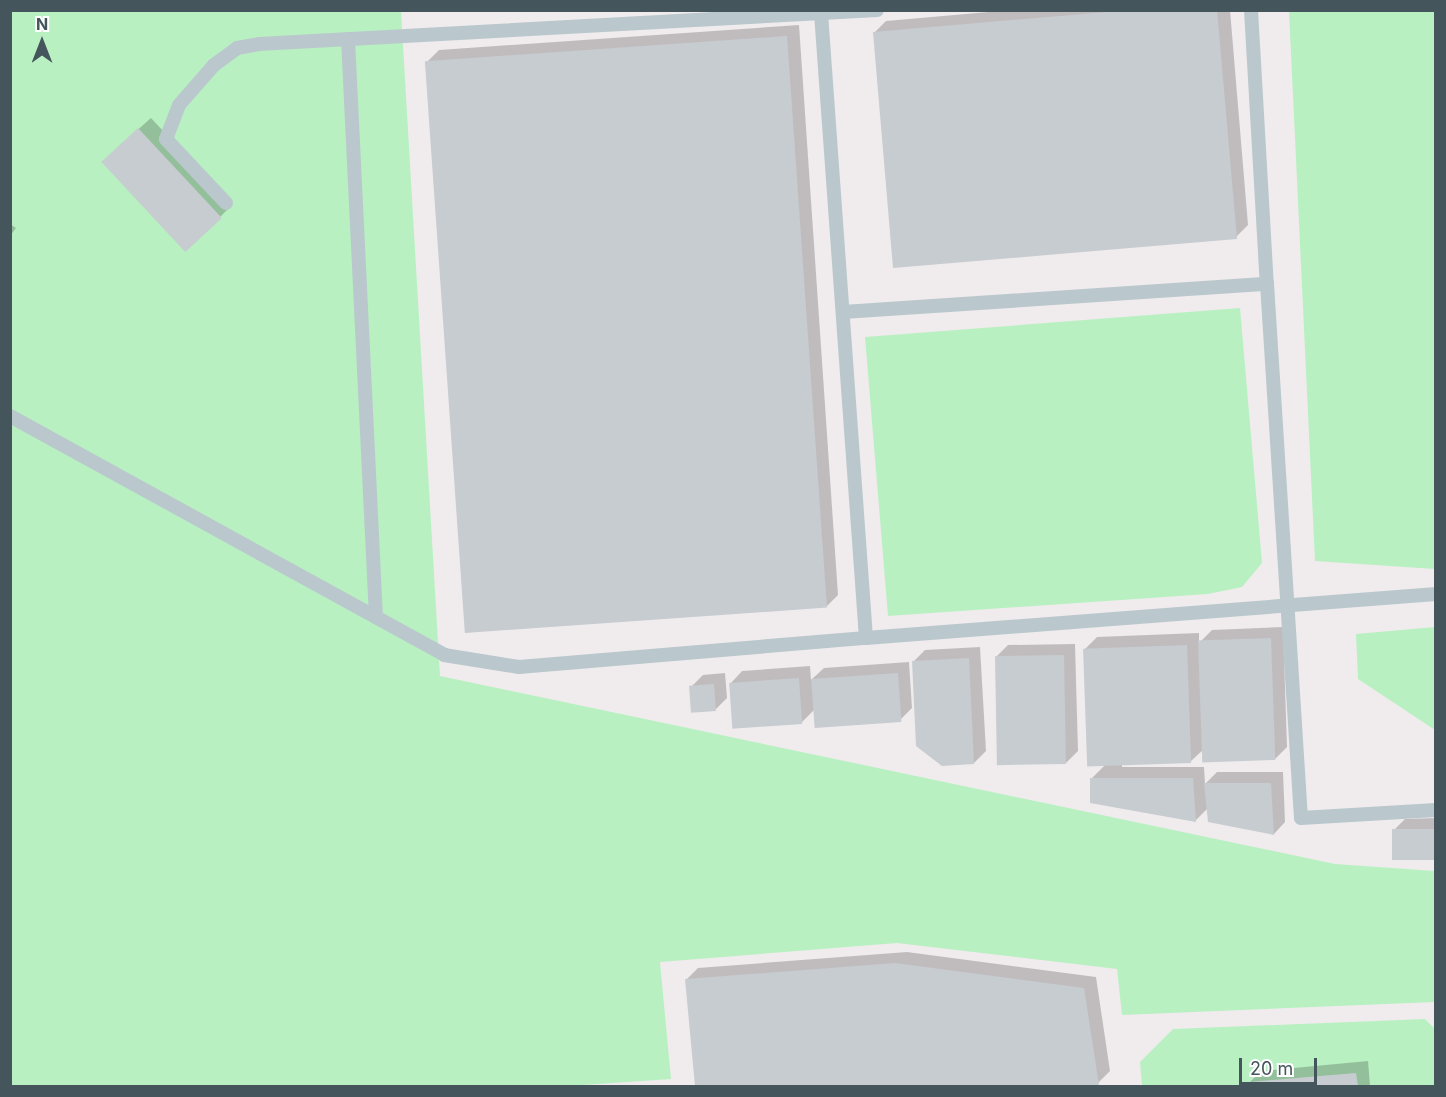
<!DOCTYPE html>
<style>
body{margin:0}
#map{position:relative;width:1446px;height:1097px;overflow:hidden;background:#f0eced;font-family:Inter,sans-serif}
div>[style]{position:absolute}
.green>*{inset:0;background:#b8f0c2}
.shadow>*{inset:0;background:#0003}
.building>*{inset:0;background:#c6ccd0;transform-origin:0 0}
.lane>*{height:14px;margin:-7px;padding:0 7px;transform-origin:7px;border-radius:7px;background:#bac8cd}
span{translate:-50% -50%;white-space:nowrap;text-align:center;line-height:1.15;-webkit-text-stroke:4.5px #fff;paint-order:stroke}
.frame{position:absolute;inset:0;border:12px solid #44555b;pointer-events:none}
.north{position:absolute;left:12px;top:12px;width:60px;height:60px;-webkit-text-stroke:4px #fff;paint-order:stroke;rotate:0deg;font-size:16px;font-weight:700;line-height:24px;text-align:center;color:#44555b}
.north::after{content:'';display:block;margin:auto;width:21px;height:27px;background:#44555b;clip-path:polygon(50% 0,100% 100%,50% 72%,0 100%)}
.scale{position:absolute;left:1239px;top:1058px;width:78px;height:27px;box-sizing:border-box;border:3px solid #44555b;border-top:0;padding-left:8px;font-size:18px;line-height:21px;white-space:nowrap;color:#44555b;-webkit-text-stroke:4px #fff;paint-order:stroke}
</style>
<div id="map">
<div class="green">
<i style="clip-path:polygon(10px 11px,401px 11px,440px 676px,1335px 864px,1435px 871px,1435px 1002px,1122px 1015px,1117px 969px,897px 943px,660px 962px,671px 1079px,569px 1086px,11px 1086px)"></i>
<i style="clip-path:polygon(1289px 11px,1435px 11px,1435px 569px,1315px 561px)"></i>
<i style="clip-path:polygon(1240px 308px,1262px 563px,1242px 587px,1208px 594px,888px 616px,865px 337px)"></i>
<i style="clip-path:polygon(1435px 627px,1436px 627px,1435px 730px,1358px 679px,1356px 634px)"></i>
<i style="clip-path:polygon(1425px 1019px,1435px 1029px,1435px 1086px,1142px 1086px,1140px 1062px,1173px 1029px)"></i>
</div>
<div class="shadow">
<i style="clip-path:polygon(1011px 10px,1230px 10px,1248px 225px,1236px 237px,874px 33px,886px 21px)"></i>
<i style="clip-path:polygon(799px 25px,838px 595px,826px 607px,427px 62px,439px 50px)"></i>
<i style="clip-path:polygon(151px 118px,232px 205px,220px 217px,115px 150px)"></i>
<i style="clip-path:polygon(10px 224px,16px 228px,10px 236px)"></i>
<i style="clip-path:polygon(1283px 627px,1287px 747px,1275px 759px,1204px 749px,1191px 761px,1122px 764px,1122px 767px,1204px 767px,1205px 784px,1217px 772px,1283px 772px,1285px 822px,1274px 834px,1208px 808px,1195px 821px,1092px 778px,1106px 764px,1085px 649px,1097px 637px,1199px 633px,1199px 643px,1212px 630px)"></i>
<i style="clip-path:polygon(1075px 644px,1078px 751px,1066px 763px,996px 657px,1008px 645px)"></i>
<i style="clip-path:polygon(980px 647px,986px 751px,974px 763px,913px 662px,925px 650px)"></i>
<i style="clip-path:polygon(909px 662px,912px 708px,900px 720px,814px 710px,801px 723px,731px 683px,742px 671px,810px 666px,811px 680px,824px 668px)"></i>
<i style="clip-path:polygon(725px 673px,727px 698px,715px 710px,691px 687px,703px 675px)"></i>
<i style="clip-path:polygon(1436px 818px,1436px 859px,1393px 831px,1405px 819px)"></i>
<i style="clip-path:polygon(907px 952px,1096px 977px,1110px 1071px,1098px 1083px,1056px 1086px,697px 1086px,686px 980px,698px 968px)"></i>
<i style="clip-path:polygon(1368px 1061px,1370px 1086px,1250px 1086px,1249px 1083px,1261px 1071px)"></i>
</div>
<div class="building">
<i style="clip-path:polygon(1130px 10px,1217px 10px,1237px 239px,893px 268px,873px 32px)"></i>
<i style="left:787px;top:36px;width:573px;height:363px;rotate:86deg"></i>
<i style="left:138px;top:128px;width:123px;height:50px;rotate:47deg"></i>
<i style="left:1271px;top:638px;width:122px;height:73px;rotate:88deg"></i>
<i style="left:1187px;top:645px;width:118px;height:104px;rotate:88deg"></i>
<i style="left:1064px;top:655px;width:109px;height:69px;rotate:89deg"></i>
<i style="clip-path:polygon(969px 658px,974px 764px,942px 766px,916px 746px,912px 661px)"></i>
<i style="left:898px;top:673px;width:49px;height:87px;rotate:86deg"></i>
<i style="left:799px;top:678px;width:46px;height:70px;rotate:86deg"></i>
<i style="left:714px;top:684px;width:27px;height:25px;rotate:86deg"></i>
<i style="clip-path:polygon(1090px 778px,1193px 778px,1196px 822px,1090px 803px)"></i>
<i style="clip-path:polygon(1204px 783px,1271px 783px,1274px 835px,1208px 822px)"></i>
<i style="left:1436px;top:829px;width:31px;height:44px;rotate:90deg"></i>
<i style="clip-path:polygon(895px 963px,1084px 988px,1099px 1085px,695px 1086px,685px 979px)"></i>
<i style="clip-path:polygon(1356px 1073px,1358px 1086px,1248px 1086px,1248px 1082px)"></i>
</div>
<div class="lane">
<i style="left:1251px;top:10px;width:274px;rotate:86.7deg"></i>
<i style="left:348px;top:39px;width:579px;rotate:87.23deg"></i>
<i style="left:226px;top:203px;width:88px;rotate:-133.2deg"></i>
<i style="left:166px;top:139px;width:36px;rotate:-69deg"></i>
<i style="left:179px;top:105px;width:53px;rotate:-48.8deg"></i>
<i style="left:214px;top:65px;width:29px;rotate:-36deg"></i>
<i style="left:237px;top:48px;width:22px;rotate:-10deg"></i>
<i style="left:259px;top:44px;width:619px;rotate:-3.15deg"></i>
<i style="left:843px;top:312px;width:425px;rotate:-3.8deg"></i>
<i style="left:1267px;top:284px;width:535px;rotate:86.36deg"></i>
<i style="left:1301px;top:818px;width:135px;rotate:-3.4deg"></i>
<i style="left:10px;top:416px;width:495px;rotate:28.8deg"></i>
<i style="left:444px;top:655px;width:76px;rotate:9.1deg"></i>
<i style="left:519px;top:667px;width:348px;rotate:-4.8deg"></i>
<i style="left:866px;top:638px;width:626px;rotate:-94.12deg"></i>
<i style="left:866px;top:638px;width:572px;rotate:-4.41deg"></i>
</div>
<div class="frame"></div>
<div class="north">N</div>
<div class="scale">20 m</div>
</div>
